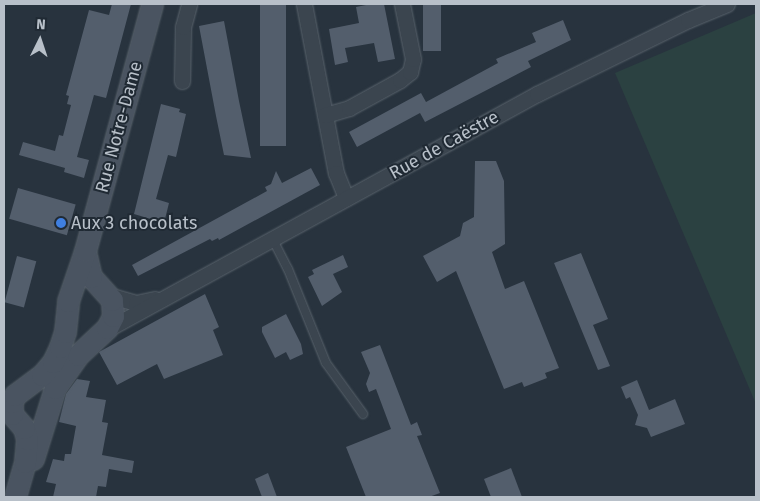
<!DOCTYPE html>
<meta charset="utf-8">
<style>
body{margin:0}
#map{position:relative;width:760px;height:501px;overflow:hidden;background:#28333e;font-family:"Fira Sans",sans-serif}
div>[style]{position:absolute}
.green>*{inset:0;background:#2b4141}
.building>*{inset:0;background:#535e6c;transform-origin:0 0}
.roads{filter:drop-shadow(0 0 1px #59636c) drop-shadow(0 0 1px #59636c)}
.lane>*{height:8px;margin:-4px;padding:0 4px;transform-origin:4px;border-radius:4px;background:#3b454f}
.street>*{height:15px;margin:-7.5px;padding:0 7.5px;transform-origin:7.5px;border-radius:7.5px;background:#3b454f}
.secondary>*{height:21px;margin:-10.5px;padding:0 10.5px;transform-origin:10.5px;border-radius:10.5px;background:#4a5461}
.dots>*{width:14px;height:14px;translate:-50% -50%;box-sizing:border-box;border:2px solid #202a34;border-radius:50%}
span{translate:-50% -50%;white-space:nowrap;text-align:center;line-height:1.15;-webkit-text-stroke:4px #202a34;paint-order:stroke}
.street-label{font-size:18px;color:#b8c0c9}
.poi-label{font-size:18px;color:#b8c0c9}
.left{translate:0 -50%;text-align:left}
.frame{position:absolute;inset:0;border:5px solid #b8c0c9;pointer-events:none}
.north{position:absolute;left:15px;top:15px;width:50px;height:50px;-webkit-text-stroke:4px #202a34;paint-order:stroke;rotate:4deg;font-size:14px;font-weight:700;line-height:20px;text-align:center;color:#b8c0c9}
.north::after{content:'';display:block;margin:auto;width:18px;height:22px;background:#b8c0c9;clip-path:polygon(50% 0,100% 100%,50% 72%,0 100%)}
</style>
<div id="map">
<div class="green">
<i style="clip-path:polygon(756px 13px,756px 404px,615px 73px)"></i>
</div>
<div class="building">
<i style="clip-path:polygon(112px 4px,131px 4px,106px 98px,94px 95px,77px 157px,89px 160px,84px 178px,64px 172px,65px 168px,19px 155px,23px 142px,55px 151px,59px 135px,63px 136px,71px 105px,67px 104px,69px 96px,66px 95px,89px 10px,109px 15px)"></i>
<i style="left:260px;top:4px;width:26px;height:142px"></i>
<i style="clip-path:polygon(371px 4px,384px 4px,395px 59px,378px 62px,374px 43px,345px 48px,348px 62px,335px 65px,329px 29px,359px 23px,356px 7px)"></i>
<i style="left:423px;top:4px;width:18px;height:47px"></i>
<i style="clip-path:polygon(563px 20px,571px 40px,528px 61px,531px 67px,425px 122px,420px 113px,357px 147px,349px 132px,421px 93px,426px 102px,498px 63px,496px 59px,536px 42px,532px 33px)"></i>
<i style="clip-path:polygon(224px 21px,239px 101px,251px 158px,224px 155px,216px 116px,199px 26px)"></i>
<i style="clip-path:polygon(161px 104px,180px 109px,179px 112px,186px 114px,176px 157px,168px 155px,156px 199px,169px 203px,164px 223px,134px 214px)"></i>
<i style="clip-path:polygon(475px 161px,496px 161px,504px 181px,505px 244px,492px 252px,505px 289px,524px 281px,559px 368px,545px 373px,547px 378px,524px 387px,522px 382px,504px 389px,456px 271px,437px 282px,423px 256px,460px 236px,463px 223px,474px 217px)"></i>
<i style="clip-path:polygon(311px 168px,320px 185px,219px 240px,218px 238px,212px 241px,210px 239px,138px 276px,132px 265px,267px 191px,265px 187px,271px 184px,276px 171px,282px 183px)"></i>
<i style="left:18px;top:188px;width:60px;height:32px;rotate:16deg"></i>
<i style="clip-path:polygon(581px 253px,608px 319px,593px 325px,610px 366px,598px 370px,554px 263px)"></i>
<i style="clip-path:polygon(343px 255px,348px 267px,333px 274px,342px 292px,322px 306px,308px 277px,314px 274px,312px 270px)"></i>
<i style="left:17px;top:256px;width:20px;height:48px;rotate:15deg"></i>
<i style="clip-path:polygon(205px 294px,219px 327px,213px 330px,223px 355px,164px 379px,157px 364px,117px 385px,99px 352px)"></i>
<i style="clip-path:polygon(286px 314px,301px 344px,303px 354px,290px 360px,286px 352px,275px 358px,262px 332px,262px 327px)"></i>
<i style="clip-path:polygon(380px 345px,411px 425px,417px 422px,422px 435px,417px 436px,440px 493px,429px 497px,366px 497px,346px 447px,391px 429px,376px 389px,369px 392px,366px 384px,370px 373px,361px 352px)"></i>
<i style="clip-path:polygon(77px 379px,90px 381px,86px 397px,106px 400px,102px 422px,108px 423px,102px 455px,134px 461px,132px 473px,109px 469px,106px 487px,98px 486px,96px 497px,53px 497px,56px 484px,46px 482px,53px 459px,64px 461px,65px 454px,71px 454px,76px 426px,59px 422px,66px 394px)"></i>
<i style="clip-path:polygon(637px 380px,649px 410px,675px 399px,685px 424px,651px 437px,647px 428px,635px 425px,638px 415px,630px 397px,626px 399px,621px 387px)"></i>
<i style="clip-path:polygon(511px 468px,522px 497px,491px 497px,484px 479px)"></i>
<i style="clip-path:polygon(268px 473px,277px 497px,262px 497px,255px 479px)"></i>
</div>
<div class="roads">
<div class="lane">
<i style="left:272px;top:238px;width:35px;rotate:63deg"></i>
<i style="left:288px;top:269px;width:101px;rotate:68deg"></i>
<i style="left:326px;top:363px;width:63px;rotate:54deg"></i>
</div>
<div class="street">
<i style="left:304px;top:4px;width:172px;rotate:79.3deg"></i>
<i style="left:336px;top:173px;width:27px;rotate:68deg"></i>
<i style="left:182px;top:81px;width:54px;rotate:-88.9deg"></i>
<i style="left:183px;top:27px;width:24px;rotate:-75deg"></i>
<i style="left:325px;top:115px;width:25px;rotate:-16deg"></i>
<i style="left:349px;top:108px;width:58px;rotate:-28.8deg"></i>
<i style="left:400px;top:80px;width:13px;rotate:-39deg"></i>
<i style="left:410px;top:72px;width:13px;rotate:-77deg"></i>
<i style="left:413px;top:59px;width:56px;rotate:-101.3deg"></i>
<i style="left:108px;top:295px;width:29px;rotate:16deg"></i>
<i style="left:136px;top:303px;width:19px;rotate:-12deg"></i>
<i style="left:104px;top:331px;width:494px;rotate:-28.7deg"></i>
<i style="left:537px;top:94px;width:168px;rotate:-26.1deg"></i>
<i style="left:688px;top:20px;width:42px;rotate:-22.3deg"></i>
</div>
<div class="secondary">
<i style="left:33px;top:459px;width:74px;rotate:-72.8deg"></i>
<i style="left:55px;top:388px;width:40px;rotate:-55.1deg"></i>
<i style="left:78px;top:355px;width:40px;rotate:-43deg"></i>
<i style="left:107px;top:328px;width:13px;rotate:-63deg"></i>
<i style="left:113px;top:316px;width:16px;rotate:-94deg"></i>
<i style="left:112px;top:300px;width:31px;rotate:-132deg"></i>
<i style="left:91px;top:277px;width:27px;rotate:-103deg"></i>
<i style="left:15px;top:497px;width:36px;rotate:-74deg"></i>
<i style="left:25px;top:462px;width:23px;rotate:-85deg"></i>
<i style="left:27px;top:439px;width:11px;rotate:-105deg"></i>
<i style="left:24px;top:428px;width:18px;rotate:-131deg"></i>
<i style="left:12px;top:414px;width:12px;rotate:-90deg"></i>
<i style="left:12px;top:402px;width:8px;rotate:-67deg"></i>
<i style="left:15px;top:395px;width:34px;rotate:-37deg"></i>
<i style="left:42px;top:375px;width:17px;rotate:-50deg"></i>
<i style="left:53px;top:362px;width:17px;rotate:-65deg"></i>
<i style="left:60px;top:347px;width:16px;rotate:-72deg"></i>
<i style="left:65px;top:332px;width:31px;rotate:-84deg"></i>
<i style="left:68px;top:301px;width:53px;rotate:-71.2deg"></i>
<i style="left:85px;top:251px;width:256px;rotate:-74.8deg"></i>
</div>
</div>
<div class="dots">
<i style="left:61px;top:223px;background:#3f7fe0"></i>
</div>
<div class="street-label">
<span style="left:119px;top:127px;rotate:-75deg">Rue Notre-Dame</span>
<span style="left:444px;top:145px;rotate:-29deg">Rue de Caëstre</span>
</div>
<div class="poi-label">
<span class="left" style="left:71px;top:223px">Aux 3 chocolats</span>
</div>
<div class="frame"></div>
<div class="north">N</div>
</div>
